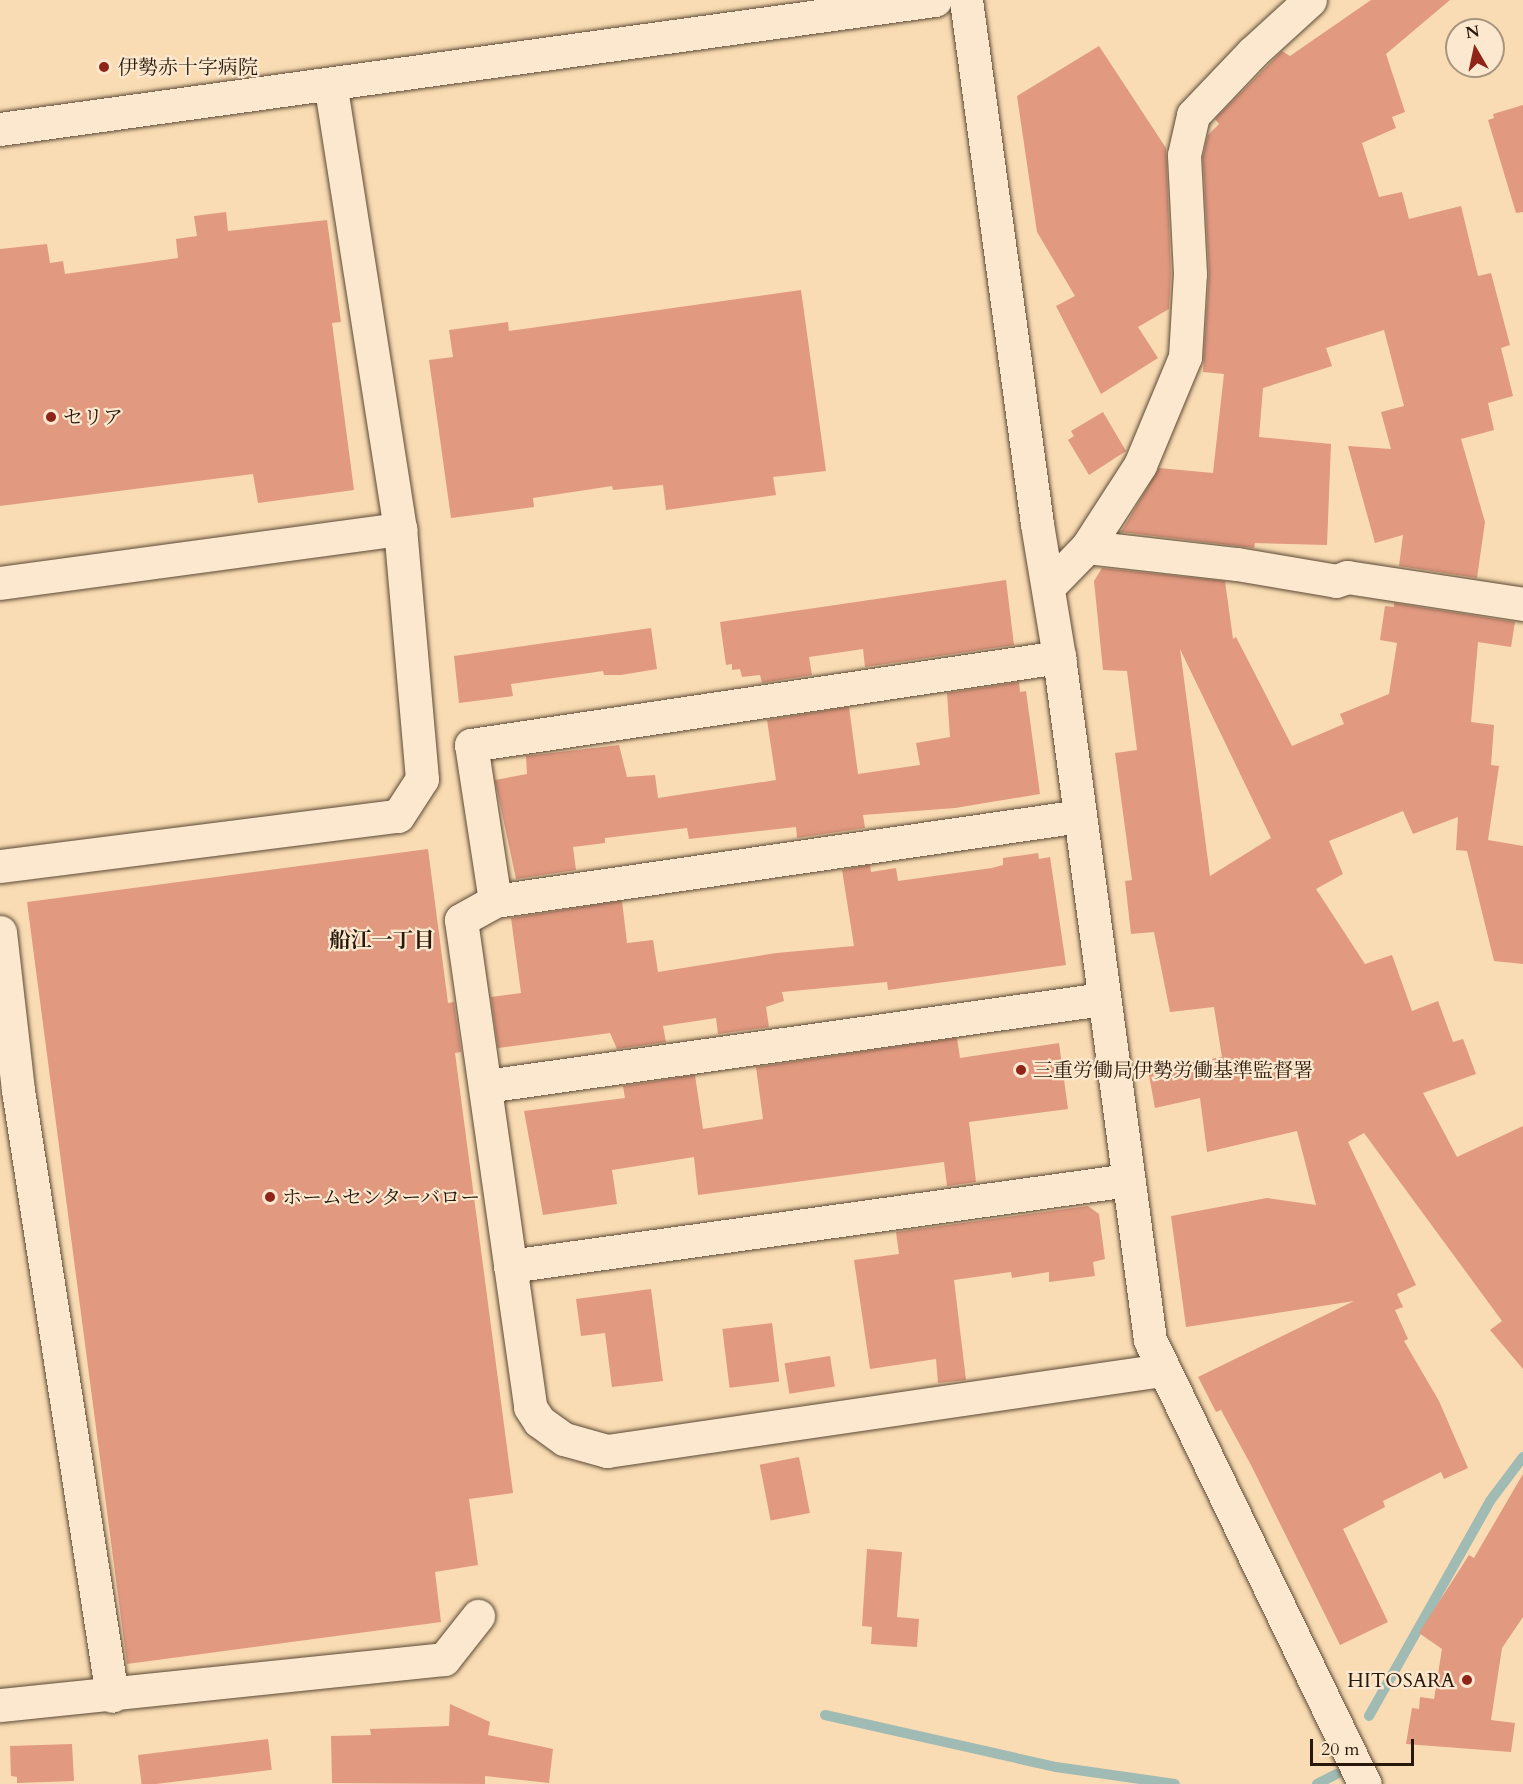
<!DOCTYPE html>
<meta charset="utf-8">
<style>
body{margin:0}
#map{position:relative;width:1523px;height:1784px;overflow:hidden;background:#f9dcb3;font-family:Cardo,"Noto Serif JP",serif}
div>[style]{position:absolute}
.stream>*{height:10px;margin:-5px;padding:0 5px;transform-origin:5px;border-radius:5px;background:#a0bab4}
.building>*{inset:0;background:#e19980;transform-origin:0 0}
.roads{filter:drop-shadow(0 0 2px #5c4935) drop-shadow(0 0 2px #5c4935)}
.minor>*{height:33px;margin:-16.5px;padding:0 16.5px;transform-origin:16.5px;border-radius:16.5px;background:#fbe8ce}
.dots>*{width:16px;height:16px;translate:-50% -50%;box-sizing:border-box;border:3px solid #fbe8ce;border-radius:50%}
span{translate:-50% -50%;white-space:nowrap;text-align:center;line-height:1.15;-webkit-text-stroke:4.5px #fbe8ce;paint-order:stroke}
.poi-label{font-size:20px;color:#28180b}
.left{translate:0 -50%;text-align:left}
.right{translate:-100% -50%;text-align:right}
.neighbourhood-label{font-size:21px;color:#28180b;font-weight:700}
.north{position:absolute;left:1445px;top:18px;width:60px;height:60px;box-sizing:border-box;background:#fbe8ce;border:2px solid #a79580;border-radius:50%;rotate:351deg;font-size:16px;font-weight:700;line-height:24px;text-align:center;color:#28180b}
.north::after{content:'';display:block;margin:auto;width:21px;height:27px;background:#8f2418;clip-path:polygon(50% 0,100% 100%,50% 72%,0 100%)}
.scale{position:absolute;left:1310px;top:1739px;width:104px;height:27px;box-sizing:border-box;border:3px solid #28180b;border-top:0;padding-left:8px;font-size:18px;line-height:21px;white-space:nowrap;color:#28180b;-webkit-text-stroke:4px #fbe8ce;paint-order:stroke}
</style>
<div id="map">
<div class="stream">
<i style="left:825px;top:1715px;width:237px;rotate:12.7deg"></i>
<i style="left:1056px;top:1767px;width:120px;rotate:8.1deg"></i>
<i style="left:1369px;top:1716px;width:247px;rotate:-60.6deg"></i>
<i style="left:1490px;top:1501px;width:55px;rotate:-53.1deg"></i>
<i style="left:1317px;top:1784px;width:22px;rotate:-27deg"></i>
</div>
<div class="building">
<i style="clip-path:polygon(1371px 0,1450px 0,1386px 54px,1405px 112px,1392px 117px,1396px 128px,1362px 143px,1379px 197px,1402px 192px,1409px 219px,1461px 206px,1478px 276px,1491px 273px,1510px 345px,1501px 348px,1513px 396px,1488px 403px,1494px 430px,1461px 439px,1485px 522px,1477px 578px,1399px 566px,1403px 535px,1375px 543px,1348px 446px,1391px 449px,1381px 412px,1404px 406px,1384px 330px,1326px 348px,1332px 366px,1263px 388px,1259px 437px,1331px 444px,1327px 545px,1255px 543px,1254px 548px,1121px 532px,1159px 468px,1213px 473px,1224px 374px,1203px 372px,1209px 273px,1203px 157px,1208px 135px,1219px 124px,1215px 119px,1282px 51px,1290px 56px)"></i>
<i style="clip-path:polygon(1099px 46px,1166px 148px,1171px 274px,1169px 309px,1138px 327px,1158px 358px,1101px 394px,1056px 306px,1075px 296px,1037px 232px,1017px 96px)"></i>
<i style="clip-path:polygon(1523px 105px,1523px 212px,1516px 213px,1488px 120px,1494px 118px,1493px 114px)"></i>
<i style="clip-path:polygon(226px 212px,228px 231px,327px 220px,341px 322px,332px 323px,354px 490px,258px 503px,253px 474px,0 506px,0 249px,47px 244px,50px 263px,63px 261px,65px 274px,178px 258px,176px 239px,197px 236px,194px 216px)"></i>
<i style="clip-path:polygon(801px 290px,826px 471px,773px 477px,776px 495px,666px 510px,663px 485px,613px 490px,612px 486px,533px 498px,534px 507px,451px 518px,429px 360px,453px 357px,449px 330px,508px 322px,509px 331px)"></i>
<i style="clip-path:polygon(1103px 412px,1126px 451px,1089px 475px,1068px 440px,1074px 436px,1071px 431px)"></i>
<i style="clip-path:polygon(evenodd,1102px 568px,1225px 581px,1233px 639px,1236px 637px,1292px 746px,1344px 724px,1340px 714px,1389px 694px,1397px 643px,1380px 640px,1385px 606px,1394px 607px,1394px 603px,1515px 622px,1511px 647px,1478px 642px,1471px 722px,1494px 725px,1491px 765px,1499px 766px,1488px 840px,1523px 846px,1523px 964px,1494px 961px,1467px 851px,1456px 850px,1458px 817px,1413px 834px,1403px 811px,1329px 841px,1343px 874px,1316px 889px,1365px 964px,1392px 955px,1412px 1011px,1438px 1001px,1453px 1042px,1463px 1039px,1476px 1074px,1423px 1093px,1457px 1157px,1523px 1126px,1523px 1369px,1490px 1330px,1502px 1321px,1364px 1133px,1348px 1142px,1416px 1285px,1397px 1294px,1403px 1307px,1395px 1310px,1408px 1339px,1404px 1341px,1439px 1401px,1468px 1468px,1444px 1479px,1441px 1472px,1383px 1501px,1385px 1507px,1343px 1529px,1388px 1622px,1340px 1645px,1252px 1467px,1221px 1410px,1216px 1412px,1198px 1377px,1354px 1301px,1186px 1327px,1171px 1216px,1267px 1198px,1316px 1205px,1297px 1131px,1207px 1152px,1200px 1098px,1155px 1108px,1148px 1070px,1222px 1057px,1214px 1007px,1170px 1012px,1154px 932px,1131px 934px,1125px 881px,1132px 880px,1115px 753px,1137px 750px,1127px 671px,1103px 670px,1094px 581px,1102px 568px,1180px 649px,1271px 838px,1210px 876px,1180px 649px)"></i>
<i style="clip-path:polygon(1006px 580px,1014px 645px,865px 667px,863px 649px,809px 657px,812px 675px,762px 683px,760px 675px,742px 677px,740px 669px,732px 670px,732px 664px,726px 665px,720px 622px)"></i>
<i style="clip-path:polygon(651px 628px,657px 669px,621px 675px,604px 675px,603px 671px,511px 684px,513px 696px,459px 703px,454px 656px)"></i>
<i style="clip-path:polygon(1019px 682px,1020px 692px,1026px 691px,1040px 794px,955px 808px,863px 815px,865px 828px,797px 838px,796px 827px,689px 839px,687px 828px,605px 838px,605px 843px,573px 847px,576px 870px,516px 879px,495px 780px,527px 774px,526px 756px,619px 745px,627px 777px,655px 775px,658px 798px,776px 780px,767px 720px,849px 707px,858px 774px,913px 766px,920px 765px,916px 743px,950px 737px,947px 693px)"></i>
<i style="clip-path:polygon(428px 849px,448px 1003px,454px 1002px,461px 1052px,455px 1053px,513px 1493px,469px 1499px,478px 1565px,435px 1572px,441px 1622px,127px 1664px,27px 902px)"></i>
<i style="clip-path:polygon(1038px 853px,1039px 859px,1050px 857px,1066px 965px,888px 990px,887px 982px,782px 992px,784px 1001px,766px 1007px,769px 1027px,718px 1034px,716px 1018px,663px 1026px,666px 1042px,617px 1049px,610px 1033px,498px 1048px,491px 997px,521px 993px,511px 918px,622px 901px,627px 943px,653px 940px,658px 972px,776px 953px,854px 946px,842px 870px,870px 865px,871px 872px,896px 868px,898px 881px,992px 868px,1003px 865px,1003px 858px)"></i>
<i style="clip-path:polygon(957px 1038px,960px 1058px,1059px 1043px,1068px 1109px,969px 1122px,976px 1182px,947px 1186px,944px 1162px,698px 1195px,694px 1157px,612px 1170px,617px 1204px,543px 1215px,524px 1111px,625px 1098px,623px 1086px,695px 1075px,703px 1129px,763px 1119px,756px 1067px)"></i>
<i style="clip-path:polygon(1088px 1206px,1099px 1214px,1105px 1259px,1093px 1262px,1095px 1276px,1049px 1282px,1049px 1272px,1012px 1278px,1011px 1272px,954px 1280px,966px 1380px,938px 1383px,936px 1359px,870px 1369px,854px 1260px,899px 1254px,896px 1232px)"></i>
<i style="clip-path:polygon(651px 1289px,663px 1381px,612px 1387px,605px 1333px,581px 1336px,576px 1299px)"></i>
<i style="left:772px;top:1323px;width:59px;height:50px;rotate:83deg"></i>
<i style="left:830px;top:1356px;width:31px;height:46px;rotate:81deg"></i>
<i style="left:799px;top:1457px;width:57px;height:40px;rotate:79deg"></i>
<i style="clip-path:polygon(1523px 1474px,1523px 1617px,1502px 1648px,1491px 1720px,1515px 1723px,1511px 1752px,1406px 1744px,1412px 1708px,1419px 1709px,1420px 1697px,1434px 1699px,1442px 1649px,1419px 1633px,1469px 1555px,1474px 1558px)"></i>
<i style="clip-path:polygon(867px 1549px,902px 1552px,897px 1617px,919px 1619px,917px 1647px,871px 1644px,872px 1627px,862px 1626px)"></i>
<i style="clip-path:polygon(450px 1704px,490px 1722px,488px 1735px,553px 1749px,549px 1783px,485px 1776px,485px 1784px,332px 1783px,331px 1736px,371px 1735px,370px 1729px,449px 1726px)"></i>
<i style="left:268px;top:1739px;width:31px;height:131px;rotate:83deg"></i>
<i style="clip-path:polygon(72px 1744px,74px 1781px,17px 1783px,17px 1777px,11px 1776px,10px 1746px)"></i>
</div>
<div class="roads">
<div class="minor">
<i style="left:966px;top:0;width:529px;rotate:82.28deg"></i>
<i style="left:1037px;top:524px;width:135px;rotate:80.6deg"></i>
<i style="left:1059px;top:657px;width:689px;rotate:82.41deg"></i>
<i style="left:1150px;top:1340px;width:493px;rotate:64.2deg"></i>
<i style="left:0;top:129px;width:944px;rotate:-7.86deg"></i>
<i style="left:1087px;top:547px;width:151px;rotate:6.5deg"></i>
<i style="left:1237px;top:564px;width:100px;rotate:9.7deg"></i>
<i style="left:1336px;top:581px;width:12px;rotate:-20deg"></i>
<i style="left:1347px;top:577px;width:178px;rotate:8.7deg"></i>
<i style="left:0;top:583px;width:404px;rotate:-7.7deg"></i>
<i style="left:1049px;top:586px;width:54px;rotate:-45.7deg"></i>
<i style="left:1087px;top:547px;width:98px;rotate:-57.1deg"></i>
<i style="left:1140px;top:465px;width:117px;rotate:-67.4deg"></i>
<i style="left:1185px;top:357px;width:83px;rotate:-86.6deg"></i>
<i style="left:1190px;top:274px;width:119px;rotate:-92.9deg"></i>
<i style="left:1184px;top:155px;width:41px;rotate:-77.3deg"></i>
<i style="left:1193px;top:115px;width:87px;rotate:-46.4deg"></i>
<i style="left:1253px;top:52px;width:77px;rotate:-42.4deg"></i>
<i style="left:1080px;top:816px;width:591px;rotate:171.73deg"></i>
<i style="left:495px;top:901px;width:39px;rotate:151deg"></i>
<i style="left:461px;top:920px;width:492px;rotate:81.9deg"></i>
<i style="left:530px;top:1407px;width:17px;rotate:57deg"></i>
<i style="left:539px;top:1421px;width:31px;rotate:36deg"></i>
<i style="left:564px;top:1439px;width:45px;rotate:15.6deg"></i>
<i style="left:607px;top:1451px;width:561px;rotate:-8.3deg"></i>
<i style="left:0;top:866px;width:401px;rotate:-7.2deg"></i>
<i style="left:398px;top:816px;width:44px;rotate:-57deg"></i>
<i style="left:422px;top:779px;width:251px;rotate:-95deg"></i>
<i style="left:400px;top:529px;width:450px;rotate:-98.9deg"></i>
<i style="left:495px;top:901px;width:158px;rotate:-98.7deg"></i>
<i style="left:471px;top:745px;width:595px;rotate:-8.51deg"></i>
<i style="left:0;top:932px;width:159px;rotate:83.5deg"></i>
<i style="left:18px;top:1090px;width:613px;rotate:81.18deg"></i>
<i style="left:486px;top:1086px;width:623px;rotate:-8.03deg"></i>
<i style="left:510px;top:1266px;width:624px;rotate:-7.92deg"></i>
<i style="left:0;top:1705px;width:446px;rotate:-5.9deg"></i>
<i style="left:444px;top:1659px;width:55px;rotate:-51.7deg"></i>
</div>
</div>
<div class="dots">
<i style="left:104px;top:67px;background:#8f2418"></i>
<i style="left:51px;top:417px;background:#8f2418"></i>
<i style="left:1021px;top:1070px;background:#8f2418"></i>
<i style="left:270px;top:1197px;background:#8f2418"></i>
<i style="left:1467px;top:1680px;background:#8f2418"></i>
</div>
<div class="poi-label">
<span class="left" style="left:118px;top:67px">伊勢赤十字病院</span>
<span class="left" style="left:63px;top:417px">セリア</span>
<span class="left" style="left:1033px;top:1070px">三重労働局伊勢労働基準監督署</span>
<span class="left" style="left:282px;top:1197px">ホームセンターバロー</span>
<span class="right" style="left:1455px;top:1680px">HITOSARA</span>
</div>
<div class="neighbourhood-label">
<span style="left:382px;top:941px">船江一丁目</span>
</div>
<div class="north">N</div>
<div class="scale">20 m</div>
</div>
